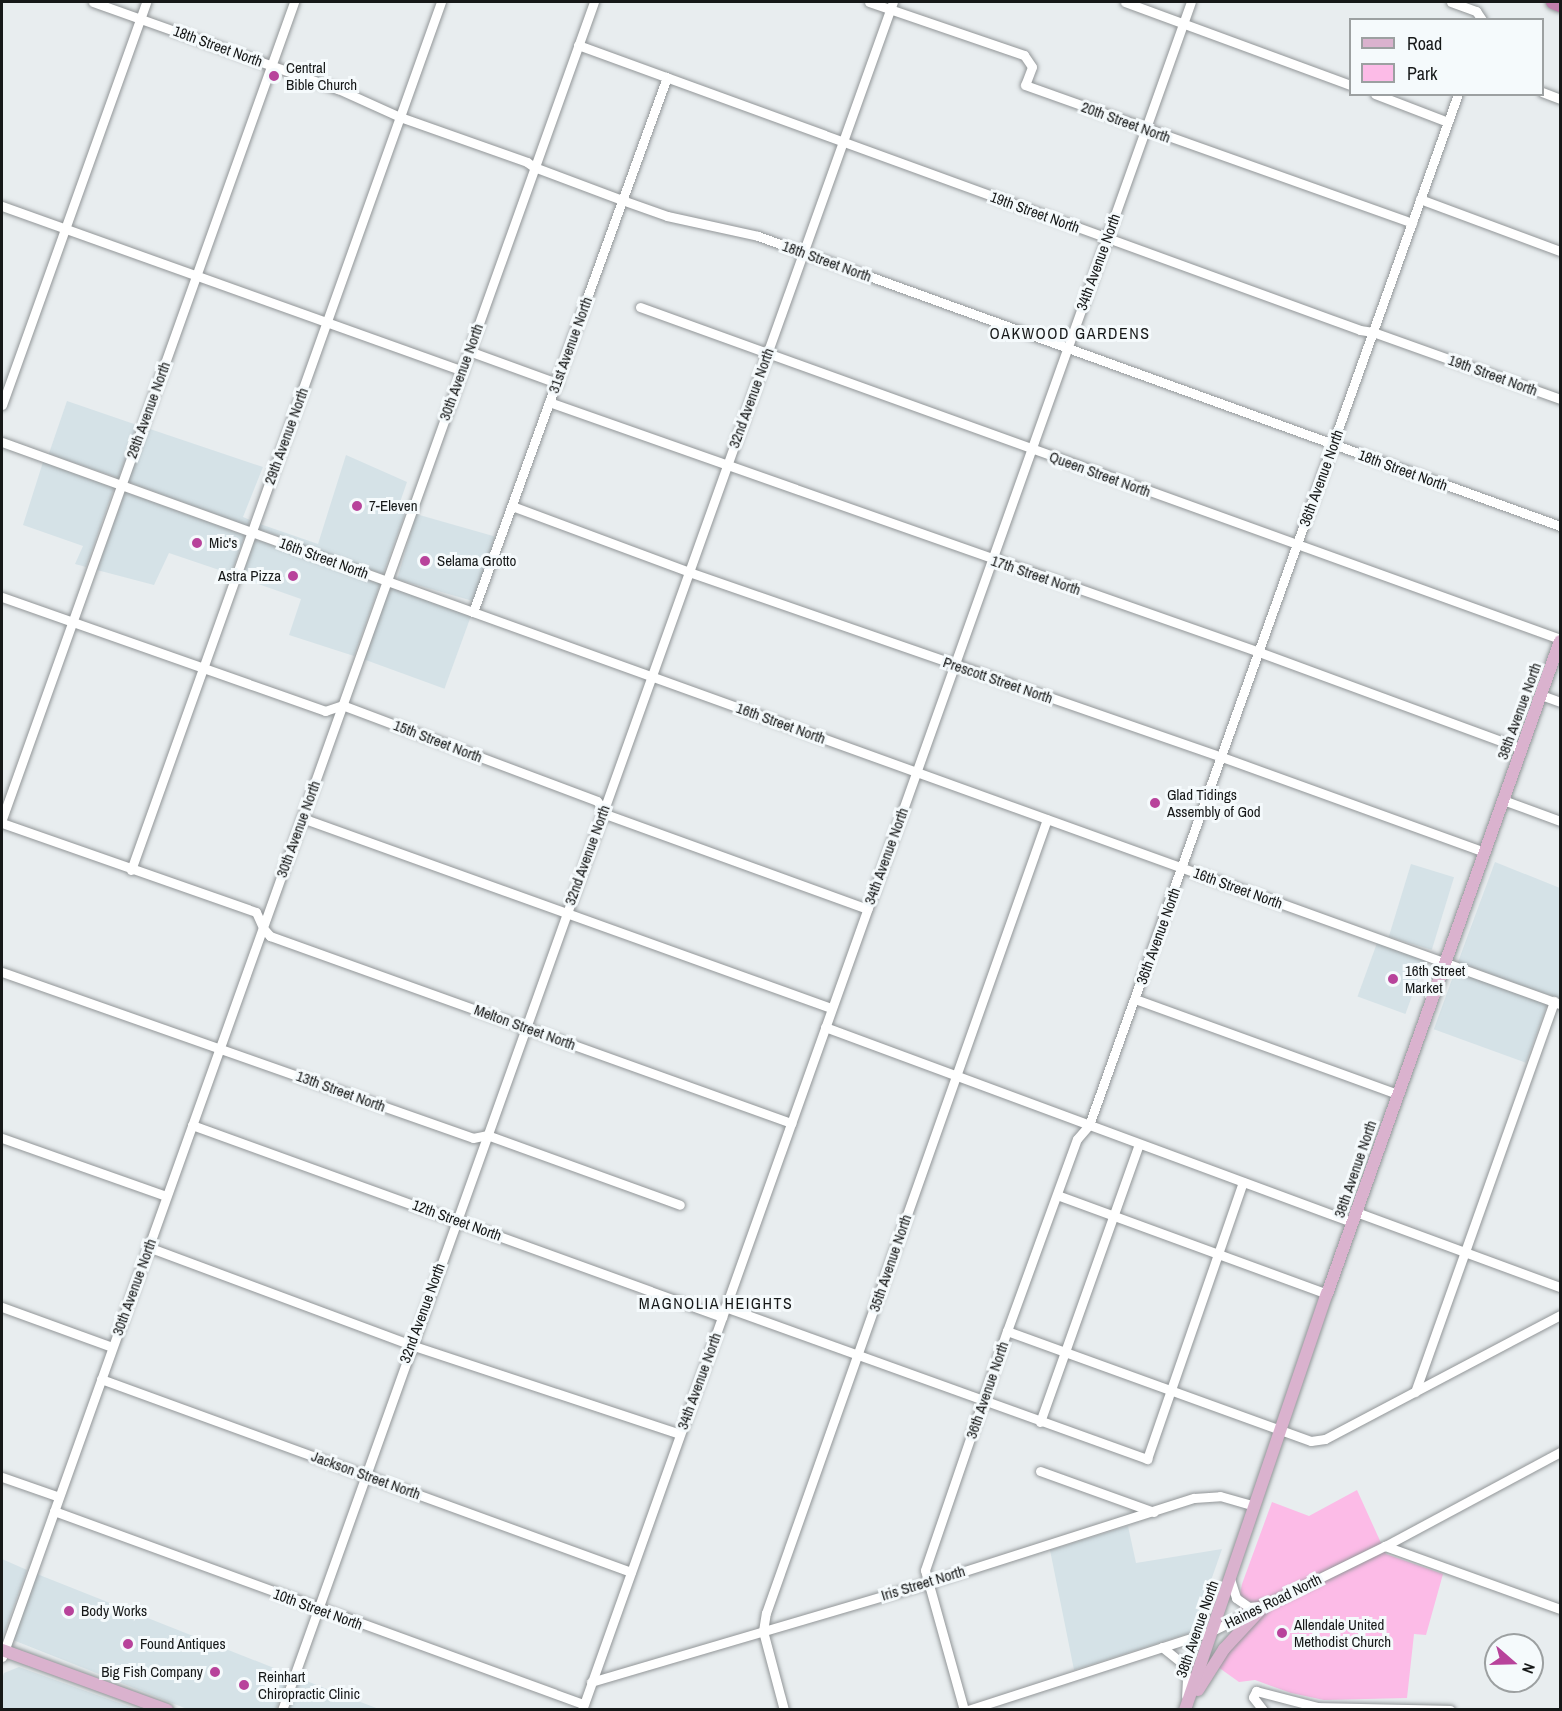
<!DOCTYPE html>
<style>
body{margin:0}
#map{position:relative;width:1562px;height:1711px;overflow:hidden;background:#e8edef;font-family:"Archivo Narrow",sans-serif}
div>[style]{position:absolute}
.built>*{inset:0;background:#d5e2e7;transform-origin:0 0}
.green>*{inset:0;background:#fcbbe7}
.roads{filter:drop-shadow(0 0 2px #929698) drop-shadow(0 0 2px #929698)}
.minor>*{height:9px;margin:-4.5px;padding:0 4.5px;transform-origin:4.5px;border-radius:4.5px;background:#fff}
.major>*{height:12px;margin:-6px;padding:0 6px;transform-origin:6px;border-radius:6px;background:#dab2ce}
.highway>*{height:14px;margin:-7px;padding:0 7px;transform-origin:7px;border-radius:7px;background:#c17ead}
.dots>*{width:16px;height:16px;translate:-50% -50%;box-sizing:border-box;border:3px solid #f5fafc;border-radius:50%}
span{translate:-50% -50%;white-space:nowrap;text-align:center;line-height:1.15;-webkit-text-stroke:6px #f5fafc;paint-order:stroke}
.street-label{font-size:15px;color:#161818}
.poi-label{font-size:15px;color:#161818}
.left{translate:0 -50%;text-align:left}
.right{translate:-100% -50%;text-align:right}
.neighbourhood-label{font-size:16px;color:#161818;letter-spacing:1.5px}
.frame{position:absolute;inset:0;border:3px solid #161818;pointer-events:none}
.legend{position:absolute;left:1349px;top:18px;width:195px;height:78px;box-sizing:border-box;background:#f5fafc;border:2px solid #9ca0a1;margin:0;padding:8px 10px;list-style:none;font-size:18px;color:#161818}
.legend li{display:flex;align-items:center;gap:12px;height:30px}
.legend b{width:30px;border:2px solid #9ca0a1}
.north{position:absolute;left:1484px;top:1633px;width:60px;height:60px;box-sizing:border-box;background:#f5fafc;border:2px solid #9ca0a1;border-radius:50%;rotate:110deg;font-size:16px;font-weight:700;line-height:24px;text-align:center;color:#161818}
.north::after{content:'';display:block;margin:auto;width:21px;height:27px;background:#b8439b;clip-path:polygon(50% 0,100% 100%,50% 72%,0 100%)}
</style>
<div id="map">
<div class="built">
<i style="left:67px;top:401px;width:74px;height:56px;rotate:19deg"></i>
<i style="clip-path:polygon(147px 428px,263px 467px,243px 517px,250px 520px,248px 526px,128px 482px)"></i>
<i style="clip-path:polygon(346px 455px,407px 482px,398px 508px,406px 511px,383px 574px,258px 529px,260px 524px,318px 544px)"></i>
<i style="clip-path:polygon(43px 462px,114px 488px,86px 567px,75px 564px,83px 546px,23px 525px)"></i>
<i style="clip-path:polygon(125px 492px,245px 535px,231px 574px,169px 553px,154px 585px,97px 570px)"></i>
<i style="left:416px;top:514px;width:82px;height:68px;rotate:16deg"></i>
<i style="clip-path:polygon(255px 539px,380px 584px,354px 656px,289px 635px,301px 599px,241px 578px)"></i>
<i style="left:390px;top:587px;width:86px;height:77px;rotate:20deg"></i>
<i style="clip-path:polygon(1495px 862px,1560px 888px,1560px 999px,1458px 962px)"></i>
<i style="left:1411px;top:864px;width:45px;height:76px;rotate:17deg"></i>
<i style="left:1377px;top:943px;width:51px;height:57px;rotate:20deg"></i>
<i style="left:1455px;top:971px;width:98px;height:62px;rotate:20deg"></i>
<i style="clip-path:polygon(1128px 1526px,1136px 1563px,1222px 1549px,1193px 1632px,1074px 1670px,1050px 1550px)"></i>
<i style="clip-path:polygon(2px 1559px,27px 1570px,3px 1636px,2px 1636px)"></i>
<i style="clip-path:polygon(37px 1574px,289px 1674px,276px 1709px,187px 1709px,13px 1640px)"></i>
<i style="clip-path:polygon(19px 1667px,136px 1709px,2px 1709px,2px 1679px,4px 1673px)"></i>
<i style="clip-path:polygon(299px 1678px,342px 1695px,379px 1709px,288px 1709px)"></i>
</div>
<div class="green">
<i style="clip-path:polygon(1357px 1490px,1386px 1554px,1443px 1574px,1426px 1635px,1414px 1634px,1407px 1698px,1324px 1700px,1291px 1693px,1255px 1680px,1239px 1682px,1218px 1667px,1243px 1598px,1240px 1594px,1242px 1584px,1272px 1502px,1309px 1516px)"></i>
</div>
<div class="roads">
<div class="minor">
<i style="left:93px;top:2px;width:260px;rotate:19.6deg"></i>
<i style="left:338px;top:89px;width:68px;rotate:24.3deg"></i>
<i style="left:400px;top:117px;width:135px;rotate:19.5deg"></i>
<i style="left:527px;top:162px;width:9px;rotate:36deg"></i>
<i style="left:534px;top:167px;width:94px;rotate:20.6deg"></i>
<i style="left:622px;top:200px;width:48px;rotate:19.6deg"></i>
<i style="left:667px;top:216px;width:93px;rotate:12.4deg"></i>
<i style="left:758px;top:236px;width:853px;rotate:19.88deg"></i>
<i style="left:869px;top:2px;width:164px;rotate:18.9deg"></i>
<i style="left:1024px;top:55px;width:14px;rotate:56deg"></i>
<i style="left:1032px;top:67px;width:19px;rotate:111deg"></i>
<i style="left:1025px;top:85px;width:411px;rotate:19.6deg"></i>
<i style="left:1125px;top:2px;width:240px;rotate:20.2deg"></i>
<i style="left:1451px;top:2px;width:27px;rotate:20deg"></i>
<i style="left:1476px;top:11px;width:11px;rotate:56deg"></i>
<i style="left:578px;top:45px;width:832px;rotate:20.02deg"></i>
<i style="left:1360px;top:330px;width:13px;rotate:9deg"></i>
<i style="left:1373px;top:332px;width:199px;rotate:19.7deg"></i>
<i style="left:1542px;top:92px;width:19px;rotate:21deg"></i>
<i style="left:1375px;top:94px;width:78px;rotate:21deg"></i>
<i style="left:1420px;top:199px;width:149px;rotate:20.4deg"></i>
<i style="left:2px;top:206px;width:489px;rotate:19.7deg"></i>
<i style="left:640px;top:307px;width:978px;rotate:19.84deg"></i>
<i style="left:469px;top:351px;width:94px;rotate:20deg"></i>
<i style="left:549px;top:402px;width:753px;rotate:19.4deg"></i>
<i style="left:1259px;top:652px;width:280px;rotate:20.2deg"></i>
<i style="left:2px;top:405px;width:428px;rotate:-70.3deg"></i>
<i style="left:2px;top:442px;width:1656px;rotate:19.84deg"></i>
<i style="left:512px;top:506px;width:189px;rotate:20.4deg"></i>
<i style="left:689px;top:572px;width:564px;rotate:19.14deg"></i>
<i style="left:1222px;top:757px;width:280px;rotate:19.9deg"></i>
<i style="left:2px;top:597px;width:343px;rotate:19.4deg"></i>
<i style="left:325px;top:711px;width:18px;rotate:-19deg"></i>
<i style="left:342px;top:705px;width:272px;rotate:20.6deg"></i>
<i style="left:597px;top:801px;width:18px;rotate:52deg"></i>
<i style="left:608px;top:815px;width:276px;rotate:19.9deg"></i>
<i style="left:473px;top:612px;width:569px;rotate:-70.07deg"></i>
<i style="left:1541px;top:695px;width:20px;rotate:20deg"></i>
<i style="left:1503px;top:800px;width:61px;rotate:20.2deg"></i>
<i style="left:302px;top:818px;width:562px;rotate:19.76deg"></i>
<i style="left:2px;top:819px;width:868px;rotate:-70.33deg"></i>
<i style="left:2px;top:823px;width:269px;rotate:19.3deg"></i>
<i style="left:256px;top:912px;width:17px;rotate:66deg"></i>
<i style="left:263px;top:928px;width:11px;rotate:49deg"></i>
<i style="left:270px;top:936px;width:554px;rotate:19.74deg"></i>
<i style="left:131px;top:870px;width:922px;rotate:-70.35deg"></i>
<i style="left:2px;top:972px;width:499px;rotate:19.4deg"></i>
<i style="left:473px;top:1138px;width:14px;rotate:-12deg"></i>
<i style="left:487px;top:1135px;width:205px;rotate:19.9deg"></i>
<i style="left:1135px;top:999px;width:279px;rotate:19.9deg"></i>
<i style="left:825px;top:1027px;width:562px;rotate:20.31deg"></i>
<i style="left:192px;top:1125px;width:564px;rotate:19.91deg"></i>
<i style="left:2px;top:1138px;width:174px;rotate:19.5deg"></i>
<i style="left:1057px;top:1195px;width:288px;rotate:20.1deg"></i>
<i style="left:1356px;top:1212px;width:217px;rotate:20.2deg"></i>
<i style="left:148px;top:1247px;width:281px;rotate:20.4deg"></i>
<i style="left:411px;top:1345px;width:283px;rotate:18.3deg"></i>
<i style="left:2px;top:1307px;width:117px;rotate:20deg"></i>
<i style="left:725px;top:1307px;width:449px;rotate:19.8deg"></i>
<i style="left:1147px;top:1459px;width:293px;rotate:-70.9deg"></i>
<i style="left:1007px;top:1331px;width:323px;rotate:19.9deg"></i>
<i style="left:1311px;top:1441px;width:14px;rotate:-8deg"></i>
<i style="left:1325px;top:1439px;width:266px;rotate:-27.8deg"></i>
<i style="left:101px;top:1379px;width:564px;rotate:20.01deg"></i>
<i style="left:1415px;top:1392px;width:415px;rotate:-70.4deg"></i>
<i style="left:1040px;top:1422px;width:295px;rotate:-70.4deg"></i>
<i style="left:1040px;top:1471px;width:121px;rotate:19.8deg"></i>
<i style="left:2px;top:1477px;width:60px;rotate:19.3deg"></i>
<i style="left:54px;top:1511px;width:563px;rotate:20.04deg"></i>
<i style="left:1385px;top:1546px;width:186px;rotate:19.8deg"></i>
<i style="left:1230px;top:1579px;width:20px;rotate:72deg"></i>
<i style="left:1236px;top:1598px;width:16px;rotate:35deg"></i>
<i style="left:1249px;top:1607px;width:10px;rotate:-6deg"></i>
<i style="left:1162px;top:1647px;width:28px;rotate:39deg"></i>
<i style="left:1184px;top:1665px;width:14px;rotate:78deg"></i>
<i style="left:1187px;top:1679px;width:17px;rotate:93deg"></i>
<i style="left:2px;top:1657px;width:1758px;rotate:-70.32deg"></i>
<i style="left:591px;top:1682px;width:350px;rotate:-16.4deg"></i>
<i style="left:927px;top:1583px;width:280px;rotate:-17.7deg"></i>
<i style="left:1194px;top:1498px;width:26px;rotate:-4deg"></i>
<i style="left:1220px;top:1496px;width:35px;rotate:16deg"></i>
<i style="left:282px;top:1710px;width:1814px;rotate:-70.32deg"></i>
<i style="left:582px;top:1710px;width:1813px;rotate:-70.38deg"></i>
<i style="left:784px;top:1710px;width:82px;rotate:-104.9deg"></i>
<i style="left:763px;top:1631px;width:18px;rotate:-81deg"></i>
<i style="left:766px;top:1613px;width:842px;rotate:-70.51deg"></i>
<i style="left:964px;top:1710px;width:145px;rotate:-105.6deg"></i>
<i style="left:925px;top:1570px;width:253px;rotate:-71.1deg"></i>
<i style="left:1007px;top:1331px;width:204px;rotate:-70deg"></i>
<i style="left:1077px;top:1139px;width:18px;rotate:-49deg"></i>
<i style="left:1089px;top:1125px;width:1095px;rotate:-70.31deg"></i>
<i style="left:968px;top:1710px;width:256px;rotate:-17.9deg"></i>
<i style="left:1212px;top:1631px;width:193px;rotate:-26.2deg"></i>
<i style="left:1385px;top:1546px;width:199px;rotate:-28.2deg"></i>
<i style="left:1263px;top:1710px;width:16px;rotate:-128deg"></i>
<i style="left:1253px;top:1697px;width:7px;rotate:-63deg"></i>
<i style="left:1256px;top:1691px;width:64px;rotate:14.5deg"></i>
<i style="left:1318px;top:1707px;width:132px;rotate:1.3deg"></i>
</div>
<div class="major">
<i style="left:2px;top:1650px;width:176px;rotate:20deg"></i>
<i style="left:1198px;top:1690px;width:49px;rotate:-57.6deg"></i>
<i style="left:1224px;top:1649px;width:59px;rotate:-47.1deg"></i>
<i style="left:1185px;top:1710px;width:440px;rotate:-71.2deg"></i>
<i style="left:1327px;top:1294px;width:693px;rotate:-70.36deg"></i>
</div>
<div class="highway">
<i style="left:1553px;top:2px;width:8px;rotate:23deg"></i>
</div>
</div>
<div class="dots">
<i style="left:274px;top:76px;background:#b8439b"></i>
<i style="left:357px;top:506px;background:#b8439b"></i>
<i style="left:197px;top:543px;background:#b8439b"></i>
<i style="left:425px;top:561px;background:#b8439b"></i>
<i style="left:293px;top:576px;background:#b8439b"></i>
<i style="left:1155px;top:803px;background:#b8439b"></i>
<i style="left:1393px;top:979px;background:#b8439b"></i>
<i style="left:69px;top:1611px;background:#b8439b"></i>
<i style="left:1282px;top:1633px;background:#b8439b"></i>
<i style="left:128px;top:1644px;background:#b8439b"></i>
<i style="left:215px;top:1672px;background:#b8439b"></i>
<i style="left:244px;top:1685px;background:#b8439b"></i>
</div>
<div class="street-label">
<span style="left:218px;top:46px;rotate:20deg">18th Street North</span>
<span style="left:1126px;top:122px;rotate:20deg">20th Street North</span>
<span style="left:1035px;top:212px;rotate:20deg">19th Street North</span>
<span style="left:827px;top:261px;rotate:20deg">18th Street North</span>
<span style="left:1098px;top:262px;rotate:-70deg">34th Avenue North</span>
<span style="left:570px;top:345px;rotate:-70deg">31st Avenue North</span>
<span style="left:461px;top:372px;rotate:-70deg">30th Avenue North</span>
<span style="left:1493px;top:375px;rotate:20deg">19th Street North</span>
<span style="left:751px;top:398px;rotate:-70deg">32nd Avenue North</span>
<span style="left:148px;top:410px;rotate:-70deg">28th Avenue North</span>
<span style="left:286px;top:436px;rotate:-70deg">29th Avenue North</span>
<span style="left:1403px;top:470px;rotate:20deg">18th Street North</span>
<span style="left:1100px;top:474px;rotate:20deg">Queen Street North</span>
<span style="left:1321px;top:478px;rotate:-70deg">36th Avenue North</span>
<span style="left:324px;top:558px;rotate:20deg">16th Street North</span>
<span style="left:1036px;top:575px;rotate:19deg">17th Street North</span>
<span style="left:998px;top:680px;rotate:19deg">Prescott Street North</span>
<span style="left:1519px;top:711px;rotate:-70deg">38th Avenue North</span>
<span style="left:781px;top:723px;rotate:20deg">16th Street North</span>
<span style="left:438px;top:741px;rotate:21deg">15th Street North</span>
<span style="left:298px;top:829px;rotate:-70deg">30th Avenue North</span>
<span style="left:587px;top:855px;rotate:-70deg">32nd Avenue North</span>
<span style="left:886px;top:856px;rotate:-70deg">34th Avenue North</span>
<span style="left:1238px;top:888px;rotate:20deg">16th Street North</span>
<span style="left:1158px;top:936px;rotate:-70deg">36th Avenue North</span>
<span style="left:525px;top:1027px;rotate:20deg">Melton Street North</span>
<span style="left:341px;top:1091px;rotate:20deg">13th Street North</span>
<span style="left:1355px;top:1169px;rotate:-71deg">38th Avenue North</span>
<span style="left:457px;top:1220px;rotate:20deg">12th Street North</span>
<span style="left:890px;top:1263px;rotate:-71deg">35th Avenue North</span>
<span style="left:134px;top:1287px;rotate:-70deg">30th Avenue North</span>
<span style="left:422px;top:1313px;rotate:-70deg">32nd Avenue North</span>
<span style="left:699px;top:1381px;rotate:-70deg">34th Avenue North</span>
<span style="left:987px;top:1390px;rotate:-71deg">36th Avenue North</span>
<span style="left:366px;top:1475px;rotate:20deg">Jackson Street North</span>
<span style="left:923px;top:1583px;rotate:-17deg">Iris Street North</span>
<span style="left:1273px;top:1601px;rotate:-26deg">Haines Road North</span>
<span style="left:318px;top:1609px;rotate:20deg">10th Street North</span>
<span style="left:1197px;top:1629px;rotate:-71deg">38th Avenue North</span>
</div>
<div class="poi-label">
<span class="left" style="left:286px;top:76px">Central<br>Bible Church</span>
<span class="left" style="left:369px;top:506px">7-Eleven</span>
<span class="left" style="left:209px;top:543px">Mic's</span>
<span class="left" style="left:437px;top:561px">Selama Grotto</span>
<span class="right" style="left:281px;top:576px">Astra Pizza</span>
<span class="left" style="left:1167px;top:803px">Glad Tidings<br>Assembly of God</span>
<span class="left" style="left:1405px;top:979px">16th Street<br>Market</span>
<span class="left" style="left:81px;top:1611px">Body Works</span>
<span class="left" style="left:1294px;top:1633px">Allendale United<br>Methodist Church</span>
<span class="left" style="left:140px;top:1644px">Found Antiques</span>
<span class="right" style="left:203px;top:1672px">Big Fish Company</span>
<span class="left" style="left:258px;top:1685px">Reinhart<br>Chiropractic Clinic</span>
</div>
<div class="neighbourhood-label">
<span style="left:1070px;top:333px">OAKWOOD GARDENS</span>
<span style="left:716px;top:1303px">MAGNOLIA HEIGHTS</span>
</div>
<div class="frame"></div>
<ul class="legend">
<li><b style="height:8px;background:#dab2ce"></b>Road</li>
<li><b style="height:16px;background:#fcbbe7"></b>Park</li>
</ul>
<div class="north">N</div>
</div>
